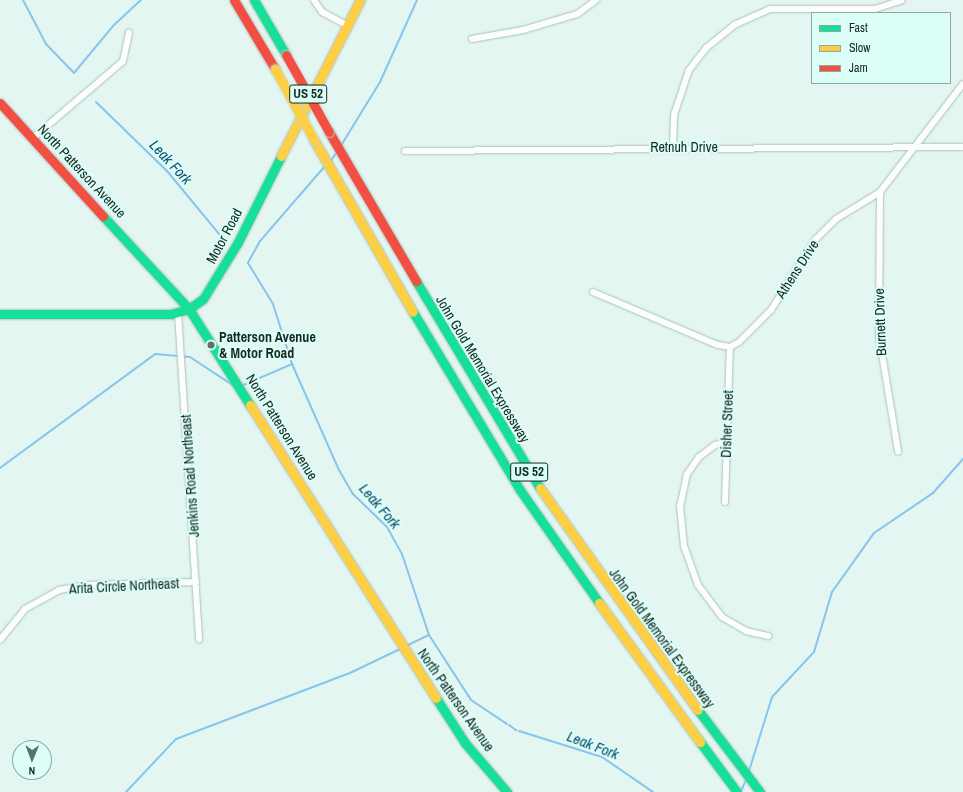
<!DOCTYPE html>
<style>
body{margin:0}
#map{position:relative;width:963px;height:792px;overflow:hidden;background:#e3f6f2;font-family:"Archivo Narrow",sans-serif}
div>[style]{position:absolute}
.stream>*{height:2px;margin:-1px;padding:0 1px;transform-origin:1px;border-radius:1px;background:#87c5ec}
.roads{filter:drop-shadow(0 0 1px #afc0bc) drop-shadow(0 0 1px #afc0bc)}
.street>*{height:6px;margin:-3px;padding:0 3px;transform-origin:3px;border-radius:3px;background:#fbfefd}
.fast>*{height:9px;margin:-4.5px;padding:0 4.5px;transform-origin:4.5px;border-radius:4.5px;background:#16e098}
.slow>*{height:9px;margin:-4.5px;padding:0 4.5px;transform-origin:4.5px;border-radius:4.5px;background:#ffcf43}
.jam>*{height:9px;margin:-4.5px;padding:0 4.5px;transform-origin:4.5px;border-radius:4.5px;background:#f24e42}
.bridges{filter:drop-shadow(0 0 1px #c6d1ce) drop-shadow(0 0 1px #c6d1ce)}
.slow-bridge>*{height:9px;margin:-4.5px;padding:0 4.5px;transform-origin:4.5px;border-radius:4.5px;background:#ffcf43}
.jam-bridge>*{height:9px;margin:-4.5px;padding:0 4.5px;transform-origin:4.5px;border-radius:4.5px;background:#f24e42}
.dots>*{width:11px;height:11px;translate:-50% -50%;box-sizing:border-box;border:2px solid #dbfef6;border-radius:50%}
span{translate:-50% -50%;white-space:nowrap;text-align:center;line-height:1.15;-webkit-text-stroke:4px #dbfef6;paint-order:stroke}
.shield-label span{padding:1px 3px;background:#dbfef6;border:1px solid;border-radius:3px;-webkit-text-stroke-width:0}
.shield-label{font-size:13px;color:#172824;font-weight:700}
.street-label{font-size:14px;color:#172824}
.poi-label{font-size:14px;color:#172824;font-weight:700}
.left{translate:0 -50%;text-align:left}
.water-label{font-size:15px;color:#0e4d73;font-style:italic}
.legend{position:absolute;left:811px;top:12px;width:140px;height:72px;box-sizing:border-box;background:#dbfef6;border:1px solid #8da8a2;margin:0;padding:5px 7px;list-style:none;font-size:12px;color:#172824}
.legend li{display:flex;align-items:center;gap:8px;height:20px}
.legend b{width:20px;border:1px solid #8da8a2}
.north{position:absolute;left:12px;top:740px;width:40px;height:40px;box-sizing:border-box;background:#dbfef6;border:1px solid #8da8a2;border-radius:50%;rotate:181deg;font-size:11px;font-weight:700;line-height:16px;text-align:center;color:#172824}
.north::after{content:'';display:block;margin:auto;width:14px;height:18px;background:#5e706c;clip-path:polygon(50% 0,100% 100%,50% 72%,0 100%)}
</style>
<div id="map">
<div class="stream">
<i style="left:23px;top:0;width:50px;rotate:62.4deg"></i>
<i style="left:46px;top:44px;width:40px;rotate:46deg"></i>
<i style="left:74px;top:73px;width:61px;rotate:-50.3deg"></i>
<i style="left:113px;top:26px;width:38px;rotate:-43deg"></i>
<i style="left:96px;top:102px;width:99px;rotate:44.2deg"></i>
<i style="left:167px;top:171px;width:91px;rotate:50.4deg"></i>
<i style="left:342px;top:144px;width:73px;rotate:-58.5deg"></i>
<i style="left:380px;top:82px;width:90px;rotate:-65.7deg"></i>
<i style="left:331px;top:161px;width:9px;rotate:-58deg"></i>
<i style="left:325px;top:166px;width:99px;rotate:130.9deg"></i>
<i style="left:260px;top:241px;width:25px;rotate:119deg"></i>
<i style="left:248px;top:263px;width:48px;rotate:58.6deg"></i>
<i style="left:273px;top:304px;width:63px;rotate:72.4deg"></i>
<i style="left:292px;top:364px;width:116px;rotate:66.1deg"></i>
<i style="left:339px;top:470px;width:28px;rotate:60deg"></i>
<i style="left:353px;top:494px;width:47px;rotate:44.1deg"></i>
<i style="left:387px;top:527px;width:31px;rotate:61deg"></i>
<i style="left:402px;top:554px;width:85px;rotate:71.6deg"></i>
<i style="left:429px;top:635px;width:77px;rotate:57.1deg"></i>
<i style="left:471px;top:700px;width:43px;rotate:33.7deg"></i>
<i style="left:241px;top:386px;width:56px;rotate:-23.3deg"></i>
<i style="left:0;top:468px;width:192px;rotate:-36.3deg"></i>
<i style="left:155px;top:354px;width:35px;rotate:5deg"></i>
<i style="left:190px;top:357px;width:53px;rotate:33.4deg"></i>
<i style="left:406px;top:646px;width:25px;rotate:-26deg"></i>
<i style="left:509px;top:725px;width:9px;rotate:36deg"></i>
<i style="left:519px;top:731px;width:87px;rotate:17.4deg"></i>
<i style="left:602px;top:757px;width:62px;rotate:34.5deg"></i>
<i style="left:749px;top:771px;width:77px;rotate:-72.7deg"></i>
<i style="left:772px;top:697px;width:62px;rotate:-47deg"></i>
<i style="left:814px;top:652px;width:63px;rotate:-73.3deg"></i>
<i style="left:832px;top:592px;width:72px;rotate:-54.6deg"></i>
<i style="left:874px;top:533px;width:71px;rotate:-34.1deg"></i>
<i style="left:933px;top:493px;width:45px;rotate:-48.6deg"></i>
<i style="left:741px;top:791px;width:12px;rotate:-66deg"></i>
<i style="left:126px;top:792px;width:73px;rotate:-46.7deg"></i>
<i style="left:176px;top:739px;width:188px;rotate:-20.8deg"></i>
<i style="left:352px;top:672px;width:55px;rotate:-25.6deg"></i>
</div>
<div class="roads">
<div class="street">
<i style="left:314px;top:0;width:14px;rotate:56deg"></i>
<i style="left:322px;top:12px;width:27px;rotate:28deg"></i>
<i style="left:472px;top:39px;width:52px;rotate:-10deg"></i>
<i style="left:523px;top:30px;width:56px;rotate:-16.5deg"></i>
<i style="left:577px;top:14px;width:24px;rotate:-36deg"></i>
<i style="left:33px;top:138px;width:118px;rotate:-40.5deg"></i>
<i style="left:123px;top:61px;width:29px;rotate:-78deg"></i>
<i style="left:673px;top:147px;width:32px;rotate:-88deg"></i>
<i style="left:674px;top:115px;width:47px;rotate:-71.6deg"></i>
<i style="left:689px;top:70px;width:28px;rotate:-52deg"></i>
<i style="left:706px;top:48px;width:36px;rotate:-39deg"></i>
<i style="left:734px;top:25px;width:39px;rotate:-24deg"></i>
<i style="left:770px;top:9px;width:105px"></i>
<i style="left:875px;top:9px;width:28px;rotate:-18deg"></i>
<i style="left:405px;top:151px;width:558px;rotate:-0.41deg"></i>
<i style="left:880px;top:192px;width:144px;rotate:90.4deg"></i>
<i style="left:879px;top:336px;width:117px;rotate:80.6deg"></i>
<i style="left:593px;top:292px;width:136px;rotate:23deg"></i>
<i style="left:718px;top:345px;width:12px;rotate:9deg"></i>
<i style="left:730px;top:347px;width:10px;rotate:-29deg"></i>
<i style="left:739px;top:342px;width:45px;rotate:-45deg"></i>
<i style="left:771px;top:310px;width:83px;rotate:-57.8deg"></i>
<i style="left:815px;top:240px;width:30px;rotate:-45deg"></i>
<i style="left:836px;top:219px;width:52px;rotate:-31.5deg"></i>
<i style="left:880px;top:192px;width:136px;rotate:-52.5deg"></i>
<i style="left:178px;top:313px;width:327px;rotate:86.3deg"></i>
<i style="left:726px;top:442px;width:11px;rotate:165deg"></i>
<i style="left:715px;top:445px;width:20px;rotate:143deg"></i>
<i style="left:699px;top:457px;width:21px;rotate:125deg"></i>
<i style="left:687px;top:474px;width:33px;rotate:102deg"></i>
<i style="left:680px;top:506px;width:40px;rotate:84.3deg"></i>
<i style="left:684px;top:546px;width:41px;rotate:70.3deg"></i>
<i style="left:698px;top:585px;width:40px;rotate:53deg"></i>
<i style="left:722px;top:617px;width:28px;rotate:30deg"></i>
<i style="left:746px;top:631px;width:23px;rotate:13deg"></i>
<i style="left:725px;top:502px;width:155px;rotate:-88.2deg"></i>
<i style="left:0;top:640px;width:40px;rotate:-51deg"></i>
<i style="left:25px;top:609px;width:39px;rotate:-29deg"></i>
<i style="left:59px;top:590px;width:28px;rotate:-10deg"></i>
<i style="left:87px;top:585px;width:109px;rotate:-1.6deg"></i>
</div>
<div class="fast">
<i style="left:254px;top:0;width:64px;rotate:59.8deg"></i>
<i style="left:103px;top:216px;width:127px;rotate:47.2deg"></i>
<i style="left:189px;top:309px;width:114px;rotate:57.6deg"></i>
<i style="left:416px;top:281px;width:241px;rotate:59.1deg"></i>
<i style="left:413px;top:312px;width:208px;rotate:59deg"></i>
<i style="left:520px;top:490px;width:138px;rotate:55deg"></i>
<i style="left:0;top:314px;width:171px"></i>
<i style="left:171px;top:314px;width:19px;rotate:-16deg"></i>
<i style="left:189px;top:309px;width:17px;rotate:-36deg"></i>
<i style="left:203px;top:299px;width:67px;rotate:-58.4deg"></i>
<i style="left:238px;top:242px;width:96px;rotate:-63.4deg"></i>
<i style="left:436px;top:698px;width:54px;rotate:57.2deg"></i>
<i style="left:465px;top:743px;width:65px;rotate:49.4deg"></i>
<i style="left:698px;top:710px;width:103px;rotate:52.9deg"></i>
<i style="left:700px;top:742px;width:62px;rotate:53.5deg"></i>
</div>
<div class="slow">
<i style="left:314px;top:140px;width:198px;rotate:60.1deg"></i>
<i style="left:281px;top:156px;width:175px;rotate:-63.1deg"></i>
<i style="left:250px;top:405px;width:347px;rotate:57.6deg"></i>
<i style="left:540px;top:488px;width:272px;rotate:54.6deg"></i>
<i style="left:599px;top:603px;width:172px;rotate:54deg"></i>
</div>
<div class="jam">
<i style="left:234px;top:0;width:80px;rotate:59.3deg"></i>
<i style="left:0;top:103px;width:153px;rotate:47.7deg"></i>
<i style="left:329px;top:132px;width:173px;rotate:59.7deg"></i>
</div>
</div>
<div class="bridges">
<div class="slow-bridge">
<i style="left:275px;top:69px;width:81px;rotate:61.2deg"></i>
</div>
<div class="jam-bridge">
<i style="left:286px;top:55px;width:88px;rotate:60.8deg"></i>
</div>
</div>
<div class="dots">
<i style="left:211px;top:345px;background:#5e706c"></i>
</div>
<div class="shield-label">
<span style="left:308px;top:94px">US 52</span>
<span style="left:529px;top:472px">US 52</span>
</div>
<div class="street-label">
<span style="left:684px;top:147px">Retnuh Drive</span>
<span style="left:82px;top:171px;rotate:47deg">North Patterson Avenue</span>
<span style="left:224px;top:236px;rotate:-62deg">Motor Road</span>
<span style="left:797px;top:269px;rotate:-57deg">Athens Drive</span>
<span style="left:880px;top:322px;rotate:-92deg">Burnett Drive</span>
<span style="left:483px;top:369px;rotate:59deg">John Gold Memorial Expressway</span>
<span style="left:727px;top:424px;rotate:-88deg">Disher Street</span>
<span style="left:282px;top:427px;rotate:58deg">North Patterson Avenue</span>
<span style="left:190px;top:476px;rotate:-94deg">Jenkins Road Northeast</span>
<span style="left:124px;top:586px;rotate:-3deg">Arita Circle Northeast</span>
<span style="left:662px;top:638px;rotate:54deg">John Gold Memorial Expressway</span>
<span style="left:456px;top:700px;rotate:55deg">North Patterson Avenue</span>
</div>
<div class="poi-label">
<span class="left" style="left:219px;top:345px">Patterson Avenue<br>&amp; Motor Road</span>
</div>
<div class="water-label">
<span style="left:171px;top:162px;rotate:47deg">Leak Fork</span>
<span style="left:380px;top:506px;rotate:49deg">Leak Fork</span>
<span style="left:593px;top:745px;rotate:21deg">Leak Fork</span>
</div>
<ul class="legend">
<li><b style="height:5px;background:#16e098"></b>Fast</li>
<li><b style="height:5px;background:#ffcf43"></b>Slow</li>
<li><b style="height:5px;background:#f24e42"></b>Jam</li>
</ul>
<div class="north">N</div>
</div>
